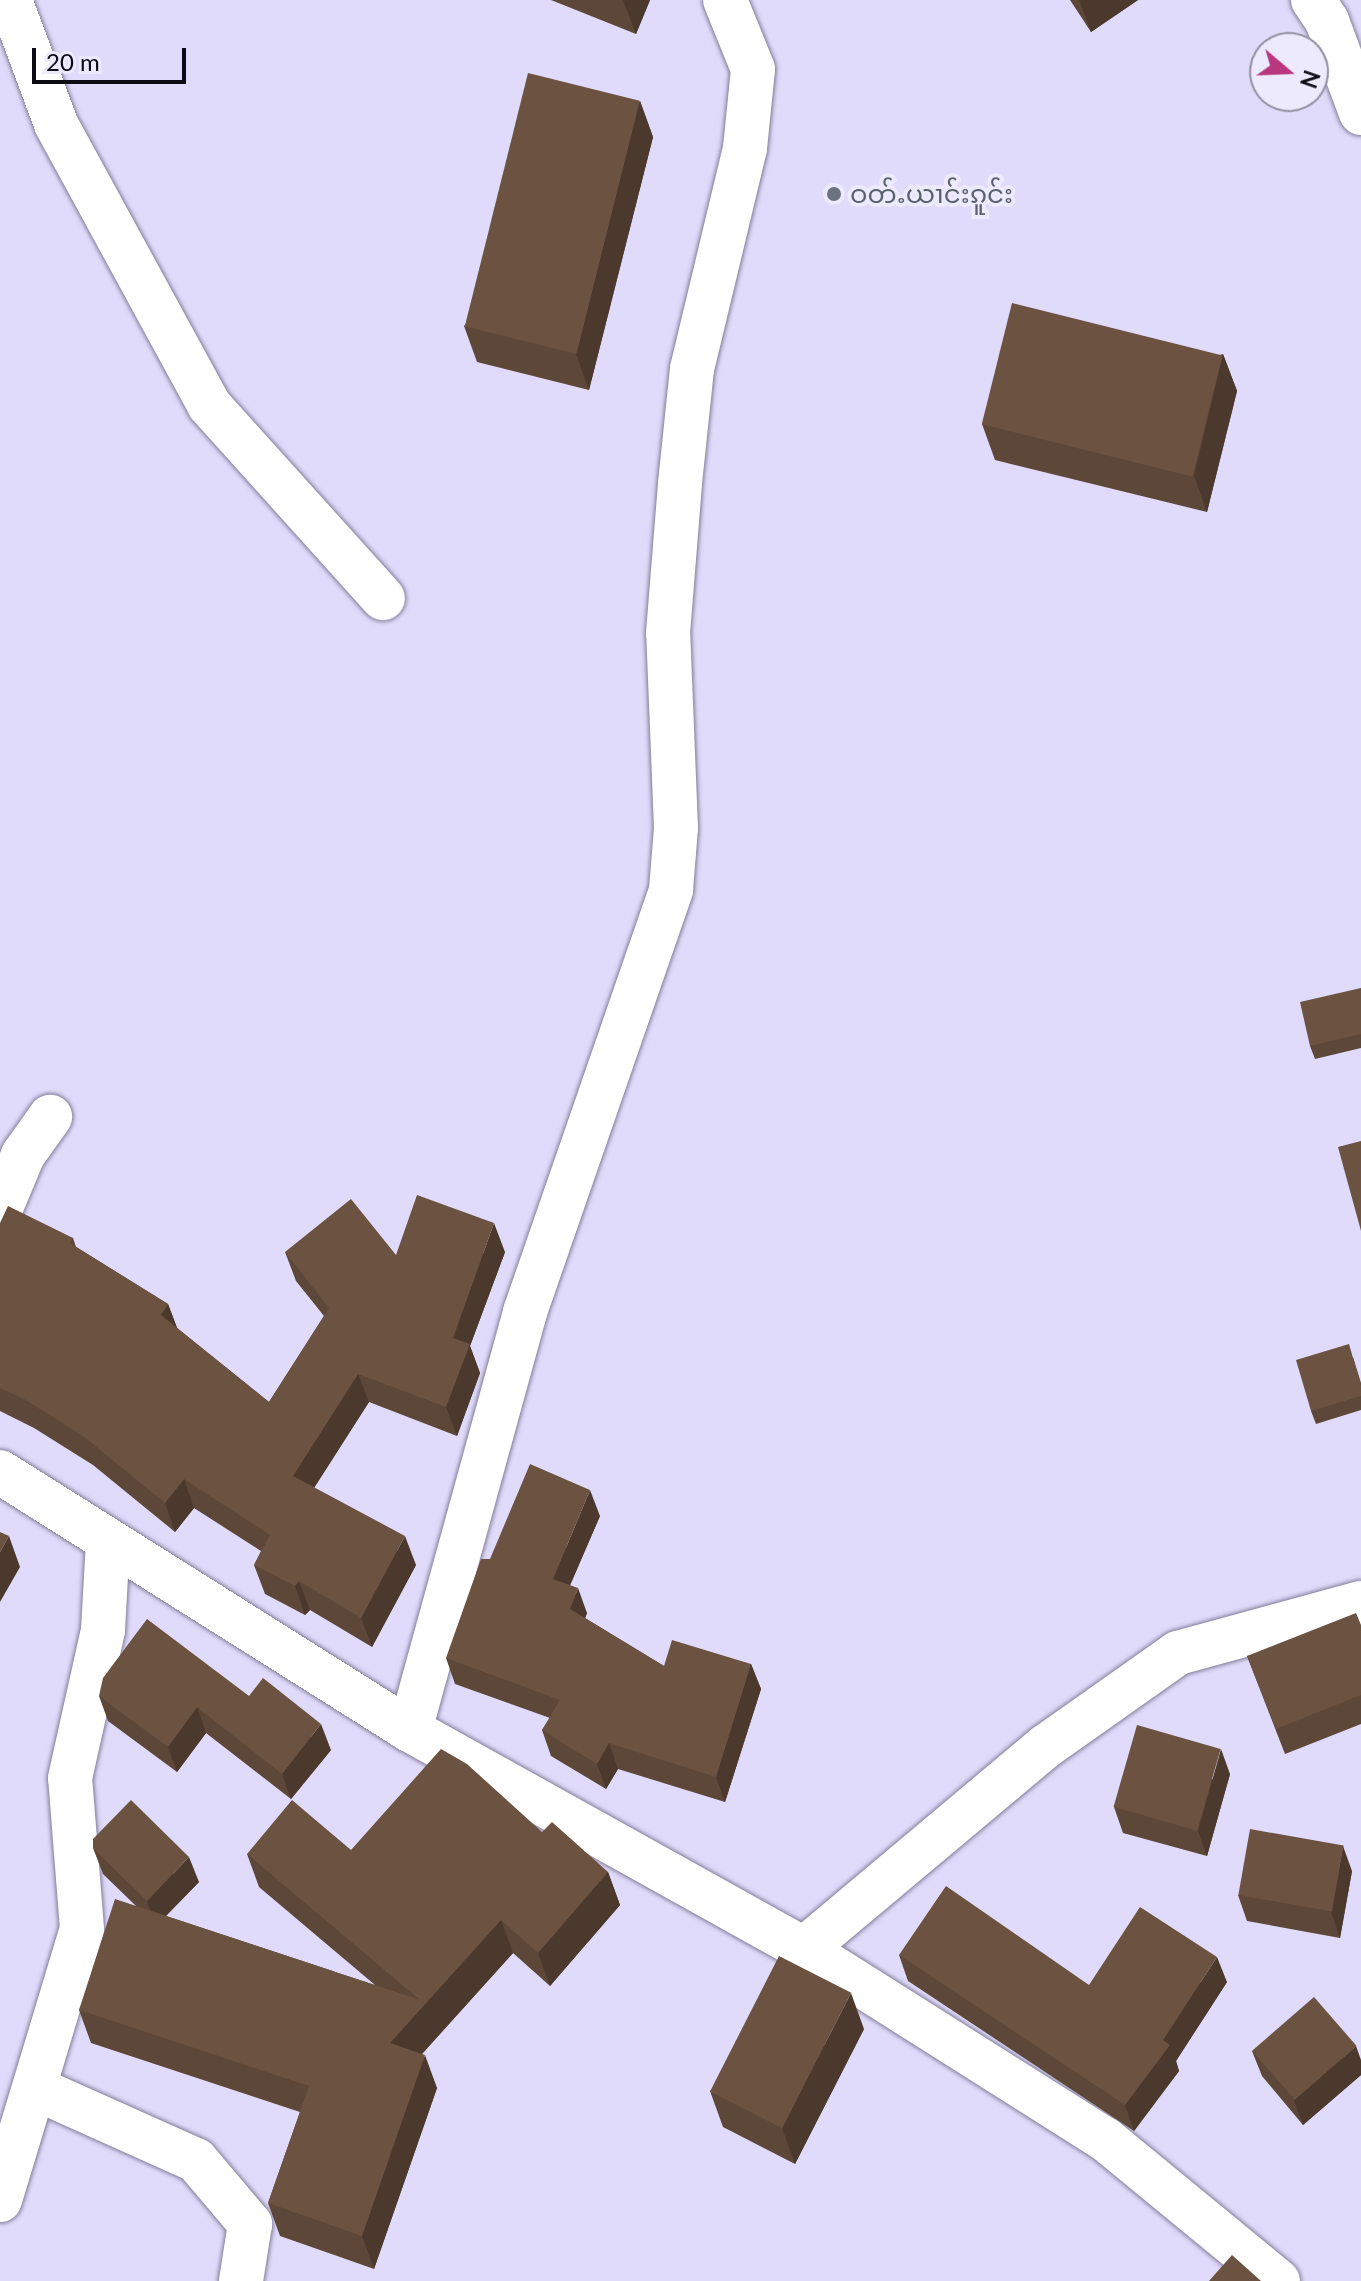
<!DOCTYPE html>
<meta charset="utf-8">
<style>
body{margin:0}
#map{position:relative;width:1361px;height:2281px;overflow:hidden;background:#e0dbfb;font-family:Lato,"Noto Sans Myanmar",sans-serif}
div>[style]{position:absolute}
.roads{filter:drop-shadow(0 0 2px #827d9a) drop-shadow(0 0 2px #827d9a)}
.minor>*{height:44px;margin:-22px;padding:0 22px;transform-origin:22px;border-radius:22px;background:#fff}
.wall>*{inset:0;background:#5d4738}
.shaded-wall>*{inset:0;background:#4c392e}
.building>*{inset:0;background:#6c5241;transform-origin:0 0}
.dots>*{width:22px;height:22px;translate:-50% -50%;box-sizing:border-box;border:4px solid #edeafe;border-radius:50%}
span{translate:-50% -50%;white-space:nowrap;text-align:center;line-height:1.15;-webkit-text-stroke:8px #edeafe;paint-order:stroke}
.worship-label{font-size:26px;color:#5b616d}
.left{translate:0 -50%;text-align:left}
.north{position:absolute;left:1249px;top:32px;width:80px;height:80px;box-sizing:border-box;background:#edeafe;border:2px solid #9390a0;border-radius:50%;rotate:109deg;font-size:22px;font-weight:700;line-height:32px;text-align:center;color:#0c0a14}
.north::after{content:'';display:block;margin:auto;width:28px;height:36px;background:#b9377f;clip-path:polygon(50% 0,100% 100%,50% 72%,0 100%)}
.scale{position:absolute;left:32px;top:48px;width:154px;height:36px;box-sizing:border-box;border:4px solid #0c0a14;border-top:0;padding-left:10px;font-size:24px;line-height:28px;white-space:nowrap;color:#0c0a14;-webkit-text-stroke:6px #edeafe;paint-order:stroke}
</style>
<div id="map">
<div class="roads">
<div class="minor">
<i style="left:10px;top:0;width:132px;rotate:69.6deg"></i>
<i style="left:56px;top:124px;width:320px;rotate:61.4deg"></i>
<i style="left:209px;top:405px;width:260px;rotate:48deg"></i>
<i style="left:1313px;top:0;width:25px;rotate:56deg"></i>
<i style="left:1327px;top:21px;width:98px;rotate:69.7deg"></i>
<i style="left:0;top:1210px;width:60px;rotate:-67.3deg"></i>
<i style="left:23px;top:1155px;width:47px;rotate:-54.6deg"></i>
<i style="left:0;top:1472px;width:484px;rotate:32.2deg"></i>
<i style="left:410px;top:1730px;width:451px;rotate:29.1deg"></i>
<i style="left:804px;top:1949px;width:356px;rotate:32.3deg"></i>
<i style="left:1105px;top:2139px;width:224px;rotate:39.4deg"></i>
<i style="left:410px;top:1730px;width:434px;rotate:-74.6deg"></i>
<i style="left:525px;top:1312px;width:447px;rotate:-70.9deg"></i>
<i style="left:671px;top:890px;width:62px;rotate:-85.4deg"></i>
<i style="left:676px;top:828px;width:195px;rotate:-92.3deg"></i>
<i style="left:668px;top:633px;width:150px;rotate:-85.4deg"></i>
<i style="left:680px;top:483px;width:115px;rotate:-84deg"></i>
<i style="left:692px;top:369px;width:227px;rotate:-76.5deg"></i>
<i style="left:745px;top:148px;width:79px;rotate:-84.2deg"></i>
<i style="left:753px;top:69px;width:74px;rotate:-112.1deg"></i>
<i style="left:804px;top:1949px;width:316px;rotate:-40deg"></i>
<i style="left:1046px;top:1746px;width:161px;rotate:-35.2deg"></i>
<i style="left:1178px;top:1653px;width:190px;rotate:-15.3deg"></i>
<i style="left:37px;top:2089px;width:174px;rotate:24.1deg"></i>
<i style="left:196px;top:2160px;width:84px;rotate:49.8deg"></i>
<i style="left:250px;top:2224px;width:58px;rotate:99deg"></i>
<i style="left:0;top:2200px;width:283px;rotate:-73.2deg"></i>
<i style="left:82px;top:1929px;width:151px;rotate:-94.5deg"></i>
<i style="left:70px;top:1778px;width:152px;rotate:-77.4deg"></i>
<i style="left:103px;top:1630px;width:89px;rotate:-86.8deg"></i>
</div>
</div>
<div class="wall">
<i style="clip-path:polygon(551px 0,650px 0,636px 34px)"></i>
<i style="clip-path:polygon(1070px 0,1138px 0,1091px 32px)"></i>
<i style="clip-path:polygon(640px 101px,653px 137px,589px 390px,477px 362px,464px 326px)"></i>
<i style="clip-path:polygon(1223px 354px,1237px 391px,1207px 512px,995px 460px,982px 424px)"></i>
<i style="clip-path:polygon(1361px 988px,1361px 1048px,1315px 1059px,1310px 1046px)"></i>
<i style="clip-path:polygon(0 1223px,73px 1238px,76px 1247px,168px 1304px,177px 1328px,269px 1402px,324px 1316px,296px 1281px,285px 1252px,396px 1255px,505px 1252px,470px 1346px,480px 1373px,457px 1436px,369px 1402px,314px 1488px,416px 1565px,372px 1647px,310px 1610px,305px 1615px,265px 1594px,254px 1565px,261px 1551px,194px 1508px,175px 1532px,93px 1465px,34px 1428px,0 1411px)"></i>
<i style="clip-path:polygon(1353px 1357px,1361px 1383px,1361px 1410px,1316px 1424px,1311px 1411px)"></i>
<i style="clip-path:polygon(600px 1516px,570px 1585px,587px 1613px,585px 1618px,664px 1666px,751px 1664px,761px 1689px,725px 1802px,618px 1769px,606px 1789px,551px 1756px,542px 1730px,550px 1718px,455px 1684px,446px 1658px)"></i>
<i style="clip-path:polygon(1361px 1625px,1361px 1724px,1285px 1754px,1247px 1656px)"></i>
<i style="clip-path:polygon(99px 1696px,249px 1696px,331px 1750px,291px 1799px,206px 1733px,177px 1772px,108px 1721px)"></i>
<i style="clip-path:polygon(1230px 1774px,1207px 1856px,1123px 1833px,1114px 1807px)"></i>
<i style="clip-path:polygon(542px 1832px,608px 1872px,620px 1905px,550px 1986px,513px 1953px,422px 2054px,437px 2088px,374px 2269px,280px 2236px,268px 2203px,300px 2112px,91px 2043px,79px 2010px,136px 1906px,103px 1874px,93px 1848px,199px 1882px,166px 1916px,375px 1985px,259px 1887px,247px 1854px,351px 1850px)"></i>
<i style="clip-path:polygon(1352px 1871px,1340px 1938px,1247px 1921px,1238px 1895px)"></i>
<i style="clip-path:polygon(899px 1955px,1089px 1985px,1227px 1982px,1176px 2061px,1179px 2071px,1134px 2131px,908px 1981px)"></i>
<i style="clip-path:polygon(864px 2029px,795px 2164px,723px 2127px,710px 2091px)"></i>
<i style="clip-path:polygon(1252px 2051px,1361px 2060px,1361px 2075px,1303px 2125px,1262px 2076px)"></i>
</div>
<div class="shaded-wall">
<i style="clip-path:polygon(623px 0,650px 0,636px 34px)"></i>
<i style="clip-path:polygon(1079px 0,1138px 0,1091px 32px)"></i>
<i style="clip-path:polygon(640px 101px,653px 137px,589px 390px,576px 354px)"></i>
<i style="clip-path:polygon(1223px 354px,1237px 391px,1207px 512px,1194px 476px)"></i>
<i style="clip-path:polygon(494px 1223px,505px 1252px,470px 1346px,480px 1373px,457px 1436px,446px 1407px,453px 1338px)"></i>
<i style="clip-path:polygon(168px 1304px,179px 1333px,161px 1315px)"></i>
<i style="clip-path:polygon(358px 1374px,369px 1402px,303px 1505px,293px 1476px)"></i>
<i style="clip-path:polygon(184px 1479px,194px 1508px,175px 1532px,165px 1503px)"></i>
<i style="clip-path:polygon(590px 1490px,600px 1516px,562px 1604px,553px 1579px)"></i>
<i style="clip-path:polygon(9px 1536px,20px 1567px,0 1602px,0 1552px)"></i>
<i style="clip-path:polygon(405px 1536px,416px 1565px,372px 1647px,361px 1618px)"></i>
<i style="clip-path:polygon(299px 1581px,310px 1610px,305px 1615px,295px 1586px)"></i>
<i style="clip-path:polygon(578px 1588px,587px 1613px,579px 1634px,570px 1609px)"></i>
<i style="clip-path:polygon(751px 1664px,761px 1689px,725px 1802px,716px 1777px)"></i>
<i style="clip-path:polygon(197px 1707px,206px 1733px,177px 1772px,168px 1747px)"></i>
<i style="clip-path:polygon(321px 1724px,331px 1750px,291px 1799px,282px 1774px)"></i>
<i style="clip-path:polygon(609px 1743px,618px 1769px,606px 1789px,597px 1764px)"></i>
<i style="clip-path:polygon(1221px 1749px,1230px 1774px,1207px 1856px,1198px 1831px)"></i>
<i style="clip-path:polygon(1343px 1846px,1352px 1871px,1340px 1938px,1331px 1912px)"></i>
<i style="clip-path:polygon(189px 1857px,199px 1882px,156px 1926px,147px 1901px)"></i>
<i style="clip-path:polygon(608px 1872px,620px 1905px,550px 1986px,538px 1953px)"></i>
<i style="clip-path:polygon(501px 1920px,513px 1953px,402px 2076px,390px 2043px)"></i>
<i style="clip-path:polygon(1217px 1957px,1227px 1982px,1176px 2061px,1179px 2071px,1134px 2131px,1125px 2105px,1163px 2040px)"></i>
<i style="clip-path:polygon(851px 1993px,864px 2029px,795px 2164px,782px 2128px)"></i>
<i style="clip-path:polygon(1356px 2046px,1361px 2060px,1361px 2075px,1303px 2125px,1294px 2100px)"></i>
<i style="clip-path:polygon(425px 2055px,437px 2088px,374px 2269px,362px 2236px)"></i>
</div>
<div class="building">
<i style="left:528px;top:73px;width:115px;height:261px;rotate:14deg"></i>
<i style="left:1012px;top:303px;width:217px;height:125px;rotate:14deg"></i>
<i style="clip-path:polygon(1361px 988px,1361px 1034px,1310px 1046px,1300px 1002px)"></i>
<i style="clip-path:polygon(1361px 1141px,1361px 1231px,1338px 1147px)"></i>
<i style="clip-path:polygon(417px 1195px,494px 1223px,453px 1338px,470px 1344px,446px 1407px,358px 1374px,293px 1476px,405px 1536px,361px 1618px,299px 1581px,295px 1586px,254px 1565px,270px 1535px,184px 1479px,165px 1503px,83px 1436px,24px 1399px,0 1388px,0 1223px,8px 1206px,73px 1238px,70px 1243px,168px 1304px,161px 1315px,269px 1402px,329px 1308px,285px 1252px,351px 1199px,396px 1255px)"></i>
<i style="clip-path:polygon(1349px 1344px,1361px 1386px,1361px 1396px,1311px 1411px,1296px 1360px)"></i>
<i style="clip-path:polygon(530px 1464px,590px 1490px,553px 1579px,578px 1588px,570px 1609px,664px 1666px,672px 1640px,751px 1664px,716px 1777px,609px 1743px,597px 1764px,542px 1730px,560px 1700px,446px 1658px,481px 1559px,490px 1559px)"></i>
<i style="clip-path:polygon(0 1532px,9px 1536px,0 1552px)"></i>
<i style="clip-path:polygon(1356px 1613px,1361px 1625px,1361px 1695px,1276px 1729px,1247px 1656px)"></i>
<i style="clip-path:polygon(147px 1619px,249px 1696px,263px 1678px,321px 1724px,282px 1774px,197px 1707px,168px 1747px,99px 1696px,103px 1678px)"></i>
<i style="left:1137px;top:1725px;width:87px;height:85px;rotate:16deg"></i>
<i style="clip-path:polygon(441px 1749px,467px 1764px,542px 1832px,552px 1822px,608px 1872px,538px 1953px,501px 1920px,390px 2043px,425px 2055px,362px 2236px,268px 2203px,309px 2086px,79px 2010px,115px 1899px,420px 2000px,247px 1854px,292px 1800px,351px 1850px)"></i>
<i style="clip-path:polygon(131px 1800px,189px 1857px,147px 1901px,93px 1848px,93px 1839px)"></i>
<i style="left:1250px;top:1829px;width:95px;height:67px;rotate:10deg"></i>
<i style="clip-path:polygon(946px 1886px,1089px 1985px,1140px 1907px,1217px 1957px,1163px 2040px,1170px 2045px,1125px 2105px,899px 1955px)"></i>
<i style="left:779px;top:1956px;width:81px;height:152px;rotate:27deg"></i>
<i style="left:1314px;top:1997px;width:65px;height:82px;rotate:49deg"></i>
<i style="clip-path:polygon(1232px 2255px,1261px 2281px,1209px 2281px)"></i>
</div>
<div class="dots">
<i style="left:834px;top:194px;background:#6b7280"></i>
</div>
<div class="worship-label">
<span class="left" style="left:850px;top:194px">ဝတ်ႉယၢင်းၵူင်း</span>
</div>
<div class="north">N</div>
<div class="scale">20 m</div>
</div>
